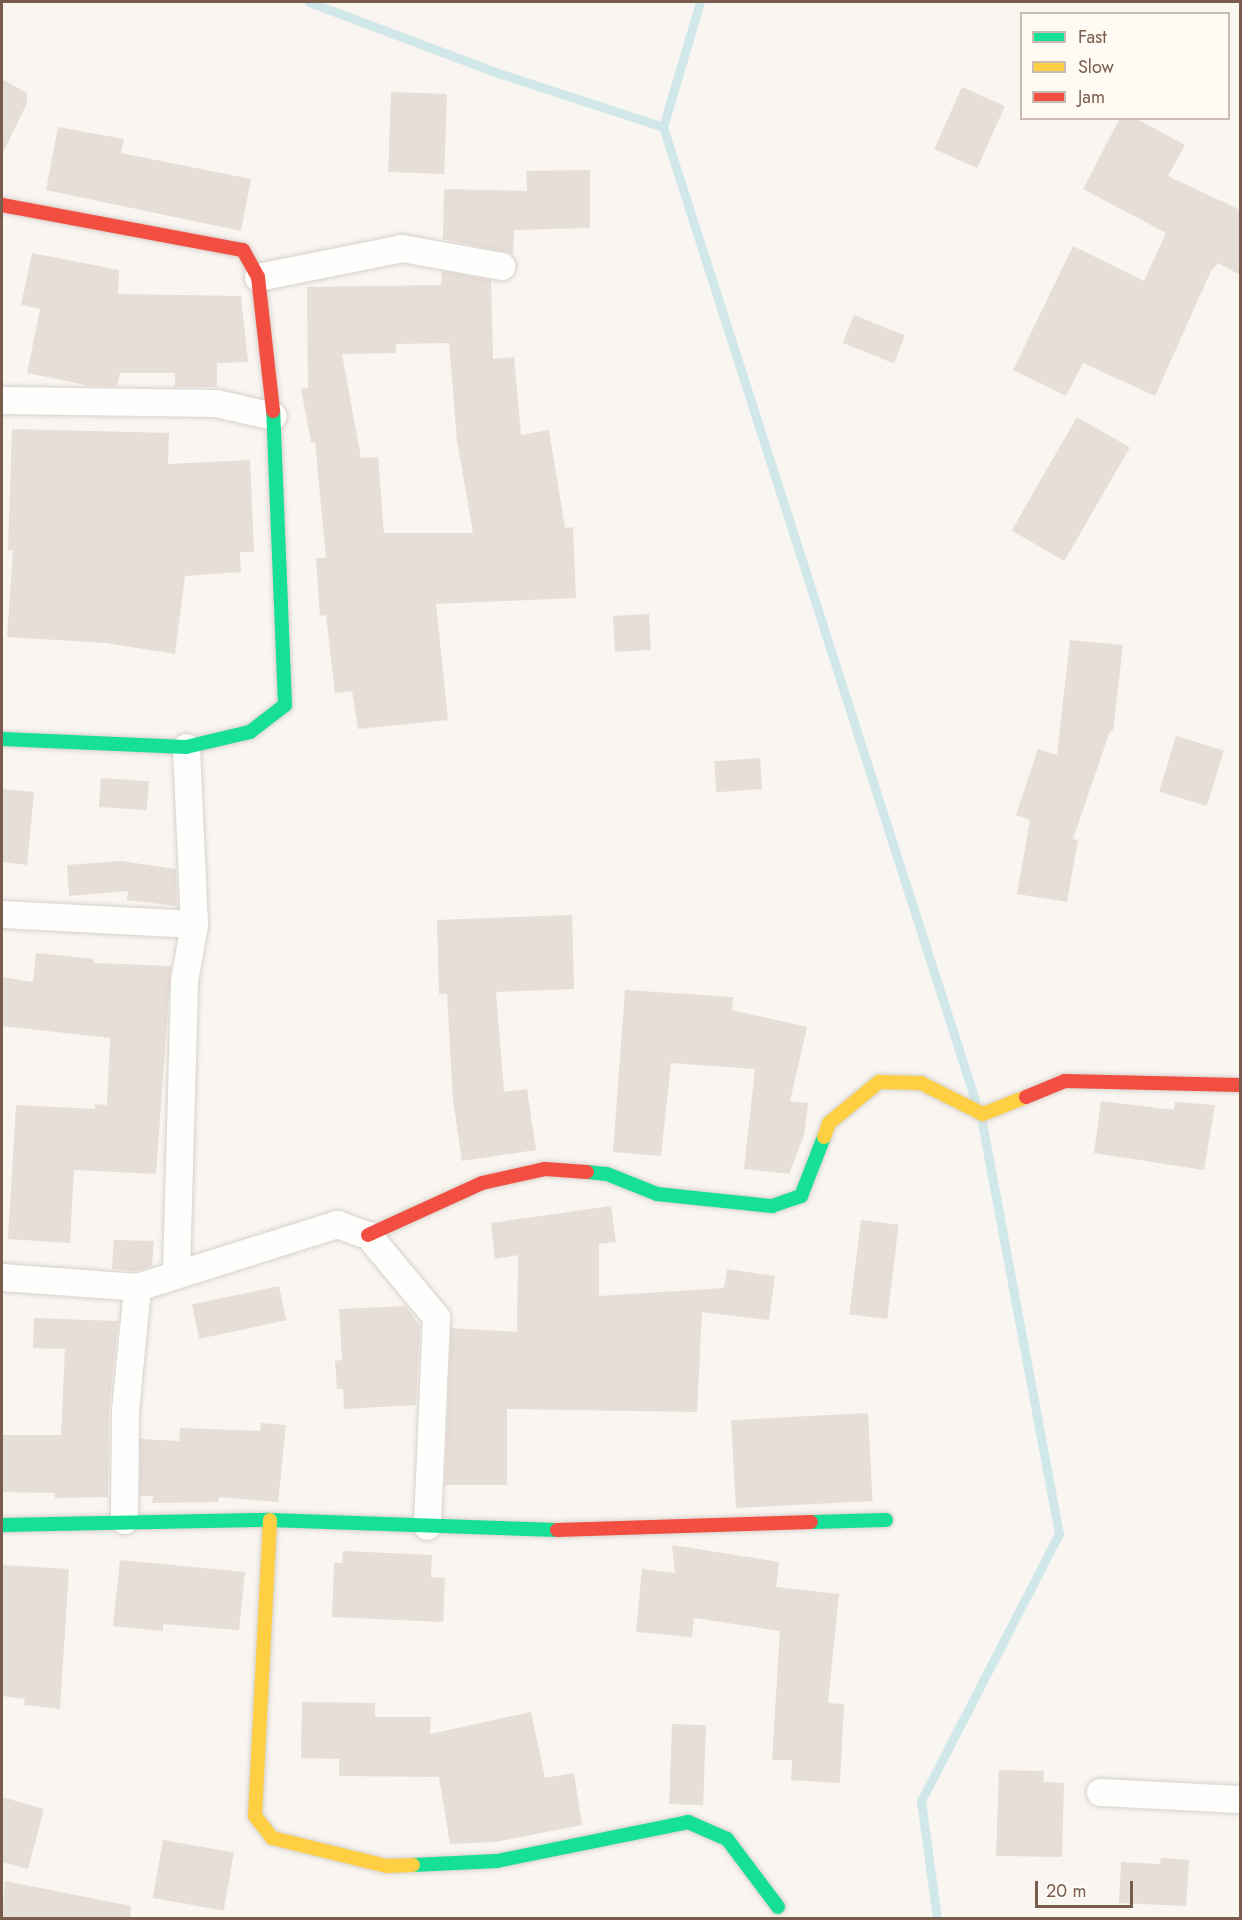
<!DOCTYPE html>
<style>
body{margin:0}
#map{position:relative;width:1242px;height:1920px;overflow:hidden;background:#f9f5f0;font-family:Jost,sans-serif}
div>[style]{position:absolute}
.stream>*{height:9px;margin:-4.5px;padding:0 4.5px;transform-origin:4.5px;border-radius:4.5px;background:#d0e8ea}
.building>*{inset:0;background:#e6ded7;transform-origin:0 0}
.roads{filter:drop-shadow(0 0 2px #d7d1cb) drop-shadow(0 0 2px #d7d1cb)}
.street>*{height:27px;margin:-13.5px;padding:0 13.5px;transform-origin:13.5px;border-radius:13.5px;background:#fefefd}
.fast>*{height:14px;margin:-7px;padding:0 7px;transform-origin:7px;border-radius:7px;background:#16e098}
.slow>*{height:14px;margin:-7px;padding:0 7px;transform-origin:7px;border-radius:7px;background:#ffcf43}
.jam>*{height:14px;margin:-7px;padding:0 7px;transform-origin:7px;border-radius:7px;background:#f24e42}
span{translate:-50% -50%;white-space:nowrap;text-align:center;line-height:1.15;-webkit-text-stroke:5px #fffaf3;paint-order:stroke}
.frame{position:absolute;inset:0;border:3px solid #7a5c4d;pointer-events:none}
.legend{position:absolute;left:1020px;top:12px;width:210px;height:108px;box-sizing:border-box;background:#fffaf3;border:2px solid #cabbb1;margin:0;padding:8px 10px;list-style:none;font-size:18px;color:#7a5c4d}
.legend li{display:flex;align-items:center;gap:12px;height:30px}
.legend b{width:30px;border:2px solid #cabbb1}
.scale{position:absolute;left:1035px;top:1881px;width:98px;height:27px;box-sizing:border-box;border:3px solid #7a5c4d;border-top:0;padding-left:8px;font-size:18px;line-height:21px;white-space:nowrap;color:#7a5c4d;-webkit-text-stroke:4px #fffaf3;paint-order:stroke}
</style>
<div id="map">
<div class="stream">
<i style="left:309px;top:2px;width:199px;rotate:20.6deg"></i>
<i style="left:495px;top:72px;width:177px;rotate:18.1deg"></i>
<i style="left:700px;top:2px;width:130px;rotate:106.5deg"></i>
<i style="left:663px;top:127px;width:1022px;rotate:72.22deg"></i>
<i style="left:937px;top:1918px;width:118px;rotate:-97.8deg"></i>
<i style="left:921px;top:1801px;width:301px;rotate:-62.7deg"></i>
<i style="left:1059px;top:1534px;width:422px;rotate:-100.6deg"></i>
</div>
<div class="building">
<i style="clip-path:polygon(2px 79px,27px 93px,27px 103px,2px 155px)"></i>
<i style="left:962px;top:87px;width:47px;height:68px;rotate:24deg"></i>
<i style="left:391px;top:92px;width:56px;height:80px;rotate:2deg"></i>
<i style="clip-path:polygon(1120px 118px,1135px 118px,1185px 145px,1168px 176px,1240px 210px,1240px 275px,1218px 263px,1211px 271px,1155px 396px,1083px 363px,1066px 396px,1013px 370px,1073px 246px,1144px 281px,1166px 233px,1083px 189px)"></i>
<i style="clip-path:polygon(58px 127px,124px 139px,121px 153px,251px 179px,241px 231px,46px 190px)"></i>
<i style="clip-path:polygon(590px 170px,590px 228px,514px 230px,513px 254px,443px 239px,444px 189px,527px 191px,526px 171px)"></i>
<i style="clip-path:polygon(32px 253px,119px 270px,118px 294px,241px 296px,248px 362px,217px 363px,217px 387px,175px 387px,175px 373px,120px 373px,117px 386px,91px 386px,27px 373px,40px 309px,21px 305px)"></i>
<i style="clip-path:polygon(evenodd,442px 271px,491px 280px,493px 359px,514px 357px,521px 435px,549px 430px,565px 528px,573px 527px,576px 598px,436px 604px,448px 720px,358px 729px,352px 691px,335px 693px,326px 615px,320px 616px,316px 558px,326px 558px,315px 442px,311px 442px,301px 389px,308px 388px,307px 287px,441px 285px,442px 271px,449px 343px,457px 440px,473px 533px,384px 533px,378px 457px,361px 458px,342px 354px,396px 353px,396px 344px,449px 343px)"></i>
<i style="left:854px;top:315px;width:55px;height:30px;rotate:22deg"></i>
<i style="left:1077px;top:417px;width:61px;height:131px;rotate:30deg"></i>
<i style="clip-path:polygon(12px 429px,169px 433px,168px 464px,250px 460px,254px 552px,240px 552px,241px 572px,185px 576px,175px 654px,106px 643px,7px 637px,13px 550px,8px 550px)"></i>
<i style="left:649px;top:614px;width:36px;height:36px;rotate:87deg"></i>
<i style="clip-path:polygon(1070px 640px,1123px 645px,1113px 731px,1110px 731px,1073px 839px,1078px 840px,1067px 902px,1017px 894px,1030px 820px,1016px 815px,1038px 749px,1057px 755px)"></i>
<i style="left:1176px;top:736px;width:50px;height:58px;rotate:17deg"></i>
<i style="left:760px;top:758px;width:31px;height:46px;rotate:86deg"></i>
<i style="left:101px;top:778px;width:48px;height:29px;rotate:4deg"></i>
<i style="clip-path:polygon(2px 789px,34px 792px,27px 865px,2px 862px)"></i>
<i style="clip-path:polygon(121px 861px,176px 869px,177px 906px,127px 900px,128px 891px,69px 896px,67px 865px)"></i>
<i style="clip-path:polygon(572px 915px,574px 989px,496px 992px,504px 1092px,527px 1089px,536px 1150px,462px 1161px,453px 1100px,447px 994px,439px 994px,437px 920px)"></i>
<i style="clip-path:polygon(36px 953px,94px 959px,94px 963px,171px 966px,156px 1174px,74px 1170px,70px 1243px,8px 1239px,16px 1105px,95px 1109px,95px 1104px,107px 1105px,110px 1038px,2px 1026px,2px 977px,33px 982px)"></i>
<i style="clip-path:polygon(625px 990px,733px 997px,732px 1010px,807px 1027px,790px 1101px,808px 1103px,804px 1135px,789px 1174px,744px 1169px,755px 1069px,671px 1063px,661px 1156px,613px 1152px)"></i>
<i style="clip-path:polygon(1101px 1101px,1174px 1110px,1175px 1102px,1215px 1105px,1204px 1170px,1094px 1153px)"></i>
<i style="clip-path:polygon(611px 1206px,616px 1242px,599px 1244px,599px 1296px,724px 1288px,727px 1269px,775px 1276px,769px 1320px,702px 1312px,697px 1412px,507px 1409px,507px 1485px,445px 1485px,451px 1328px,517px 1332px,518px 1255px,495px 1259px,491px 1223px)"></i>
<i style="left:861px;top:1220px;width:38px;height:95px;rotate:7deg"></i>
<i style="clip-path:polygon(114px 1240px,154px 1241px,152px 1266px,136px 1271px,112px 1269px)"></i>
<i style="left:279px;top:1286px;width:35px;height:89px;rotate:78deg"></i>
<i style="clip-path:polygon(406px 1306px,420px 1326px,416px 1405px,344px 1409px,343px 1389px,337px 1389px,335px 1361px,342px 1360px,339px 1309px)"></i>
<i style="clip-path:polygon(34px 1318px,118px 1321px,109px 1410px,108px 1497px,55px 1498px,55px 1493px,2px 1492px,2px 1435px,61px 1435px,65px 1349px,33px 1348px)"></i>
<i style="left:868px;top:1413px;width:88px;height:137px;rotate:87deg"></i>
<i style="clip-path:polygon(261px 1423px,286px 1425px,278px 1502px,219px 1497px,218px 1502px,152px 1503px,153px 1496px,140px 1496px,140px 1439px,179px 1441px,180px 1428px,260px 1431px)"></i>
<i style="clip-path:polygon(672px 1545px,779px 1562px,776px 1587px,839px 1594px,828px 1703px,844px 1704px,840px 1783px,791px 1780px,792px 1760px,772px 1760px,780px 1631px,694px 1618px,692px 1637px,636px 1632px,642px 1569px,675px 1573px)"></i>
<i style="clip-path:polygon(343px 1551px,432px 1555px,431px 1577px,445px 1578px,443px 1622px,332px 1617px,334px 1563px,342px 1563px)"></i>
<i style="clip-path:polygon(120px 1560px,245px 1572px,239px 1630px,163px 1624px,163px 1631px,113px 1626px)"></i>
<i style="clip-path:polygon(2px 1565px,69px 1569px,60px 1709px,24px 1705px,25px 1699px,2px 1696px)"></i>
<i style="clip-path:polygon(302px 1702px,375px 1703px,375px 1717px,431px 1717px,430px 1734px,531px 1712px,545px 1778px,574px 1773px,582px 1825px,495px 1842px,450px 1844px,439px 1777px,339px 1776px,339px 1759px,301px 1758px)"></i>
<i style="left:672px;top:1724px;width:34px;height:80px;rotate:2deg"></i>
<i style="clip-path:polygon(999px 1770px,1044px 1771px,1043px 1782px,1064px 1783px,1062px 1857px,996px 1856px)"></i>
<i style="clip-path:polygon(2px 1797px,44px 1809px,28px 1869px,2px 1862px)"></i>
<i style="left:163px;top:1840px;width:72px;height:59px;rotate:10deg"></i>
<i style="clip-path:polygon(1161px 1858px,1189px 1860px,1186px 1906px,1119px 1903px,1121px 1862px,1160px 1864px)"></i>
<i style="clip-path:polygon(5px 1881px,131px 1906px,130px 1918px,2px 1918px)"></i>
</div>
<div class="roads">
<div class="street">
<i style="left:258px;top:277px;width:147px;rotate:-11.4deg"></i>
<i style="left:402px;top:248px;width:101px;rotate:10.3deg"></i>
<i style="left:2px;top:400px;width:214px;rotate:0.8deg"></i>
<i style="left:216px;top:403px;width:58px;rotate:12.8deg"></i>
<i style="left:2px;top:914px;width:192px;rotate:3deg"></i>
<i style="left:176px;top:1272px;width:291px;rotate:-88.4deg"></i>
<i style="left:184px;top:981px;width:58px;rotate:-80deg"></i>
<i style="left:194px;top:924px;width:177px;rotate:-92.6deg"></i>
<i style="left:2px;top:1277px;width:135px;rotate:4.2deg"></i>
<i style="left:137px;top:1287px;width:210px;rotate:-17.5deg"></i>
<i style="left:337px;top:1224px;width:33px;rotate:20deg"></i>
<i style="left:368px;top:1235px;width:107px;rotate:50.3deg"></i>
<i style="left:436px;top:1317px;width:209px;rotate:92.5deg"></i>
<i style="left:124px;top:1520px;width:110px;rotate:-89.5deg"></i>
<i style="left:125px;top:1410px;width:124px;rotate:-84.4deg"></i>
<i style="left:1100px;top:1792px;width:140px;rotate:2.9deg"></i>
</div>
<div class="fast">
<i style="left:2px;top:739px;width:184px;rotate:2.5deg"></i>
<i style="left:186px;top:747px;width:66px;rotate:-13.2deg"></i>
<i style="left:250px;top:732px;width:44px;rotate:-37.6deg"></i>
<i style="left:285px;top:705px;width:294px;rotate:-92.3deg"></i>
<i style="left:587px;top:1172px;width:20px;rotate:6deg"></i>
<i style="left:607px;top:1174px;width:54px;rotate:21.8deg"></i>
<i style="left:657px;top:1194px;width:116px;rotate:6deg"></i>
<i style="left:772px;top:1206px;width:31px;rotate:-19deg"></i>
<i style="left:801px;top:1196px;width:63px;rotate:-68.7deg"></i>
<i style="left:811px;top:1522px;width:75px;rotate:-1.5deg"></i>
<i style="left:2px;top:1525px;width:268px;rotate:-1.1deg"></i>
<i style="left:270px;top:1520px;width:287px;rotate:2deg"></i>
<i style="left:413px;top:1865px;width:84px;rotate:-2.7deg"></i>
<i style="left:497px;top:1861px;width:195px;rotate:-11.5deg"></i>
<i style="left:688px;top:1822px;width:43px;rotate:23.6deg"></i>
<i style="left:727px;top:1839px;width:85px;rotate:53.1deg"></i>
</div>
<div class="slow">
<i style="left:824px;top:1137px;width:15px;rotate:-70deg"></i>
<i style="left:829px;top:1123px;width:65px;rotate:-39.4deg"></i>
<i style="left:879px;top:1082px;width:42px;rotate:1.4deg"></i>
<i style="left:921px;top:1083px;width:69px;rotate:26.6deg"></i>
<i style="left:983px;top:1114px;width:46px;rotate:-21.6deg"></i>
<i style="left:270px;top:1520px;width:296px;rotate:92.9deg"></i>
<i style="left:255px;top:1816px;width:28px;rotate:52deg"></i>
<i style="left:272px;top:1838px;width:118px;rotate:13.7deg"></i>
<i style="left:387px;top:1866px;width:26px;rotate:-2deg"></i>
</div>
<div class="jam">
<i style="left:2px;top:205px;width:245px;rotate:10.6deg"></i>
<i style="left:243px;top:250px;width:31px;rotate:61deg"></i>
<i style="left:258px;top:277px;width:135px;rotate:83.6deg"></i>
<i style="left:1026px;top:1097px;width:42px;rotate:-22.3deg"></i>
<i style="left:1065px;top:1081px;width:175px;rotate:1.3deg"></i>
<i style="left:368px;top:1235px;width:125px;rotate:-24.5deg"></i>
<i style="left:482px;top:1183px;width:65px;rotate:-12.5deg"></i>
<i style="left:545px;top:1169px;width:42px;rotate:4.1deg"></i>
<i style="left:557px;top:1530px;width:254px;rotate:-1.8deg"></i>
</div>
</div>
<div class="frame"></div>
<ul class="legend">
<li><b style="height:8px;background:#16e098"></b>Fast</li>
<li><b style="height:8px;background:#ffcf43"></b>Slow</li>
<li><b style="height:8px;background:#f24e42"></b>Jam</li>
</ul>
<div class="scale">20 m</div>
</div>
